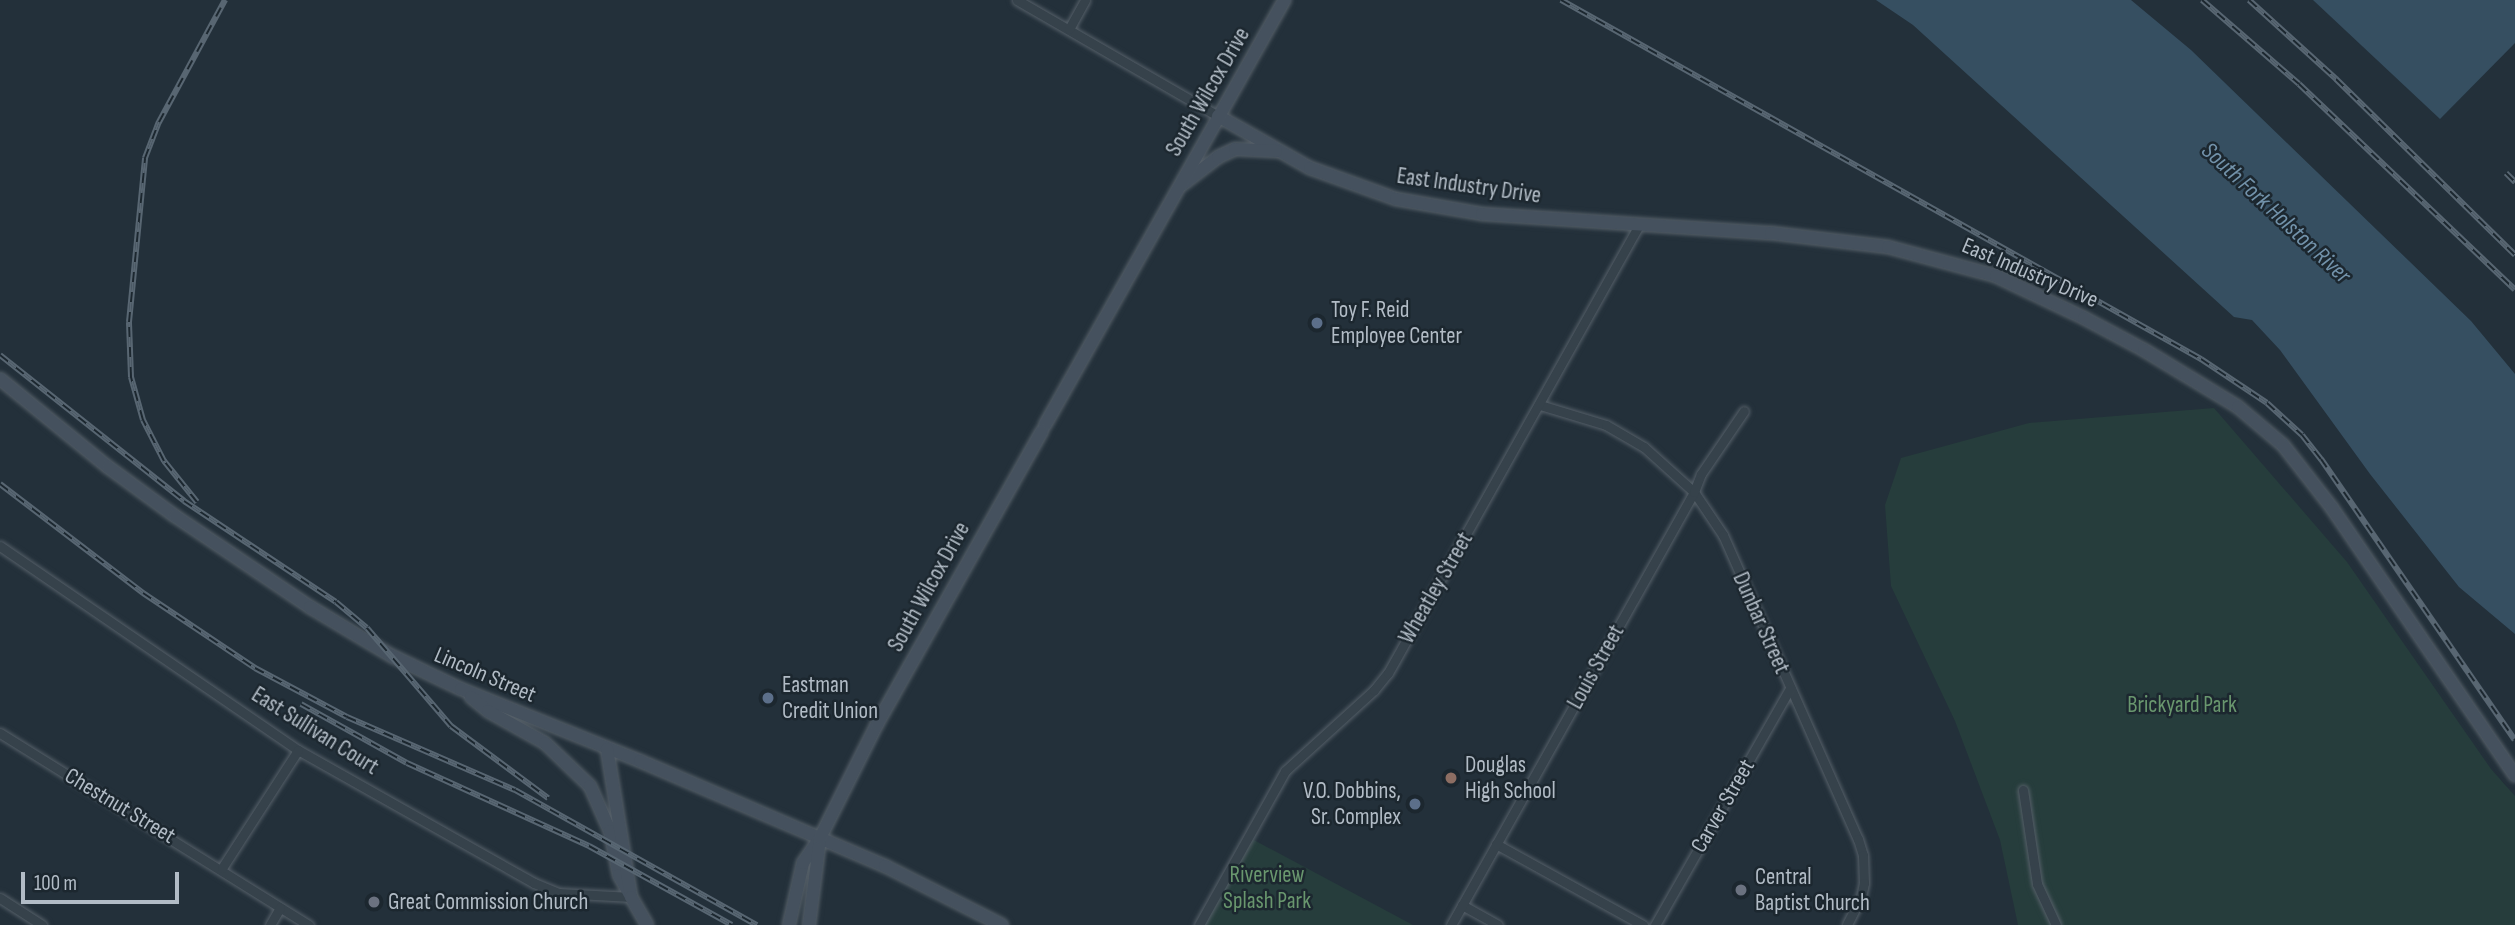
<!DOCTYPE html>
<style>
body{margin:0}
#map{position:relative;width:2515px;height:925px;overflow:hidden;background:#23303a;font-family:"Sofia Sans Condensed",sans-serif}
div>[style]{position:absolute}
.green>*{inset:0;background:#263d3c}
.water>*{inset:0;background:#364f61}
.roads{filter:drop-shadow(0 0 2px #555f68) drop-shadow(0 0 2px #555f68)}
.street>*{height:9px;margin:-4.5px;padding:0 4.5px;transform-origin:4.5px;border-radius:4.5px;background:#36424b}
.secondary>*{height:12px;margin:-6px;padding:0 6px;transform-origin:6px;border-radius:6px;background:#45515e}
.rail>*{height:6px;margin-top:-3px;transform-origin:0;background:repeating-linear-gradient(90deg,#1c272f 0 10px,#586672 0 20px);box-sizing:border-box;border-block:2px solid #586672}
.dots>*{width:19px;height:19px;translate:-50% -50%;box-sizing:border-box;border:4px solid #1c272f;border-radius:50%}
span{translate:-50% -50%;white-space:nowrap;text-align:center;line-height:1.15;-webkit-text-stroke:5px #1c272f;paint-order:stroke}
.street-label{font-size:23px;color:#b2bcc6}
.poi-label{font-size:23px;color:#b2bcc6}
.left{translate:0 -50%;text-align:left}
.right{translate:-100% -50%;text-align:right}
.park-label{font-size:23px;color:#69976e}
.water-label{font-size:24px;color:#7292aa;font-style:italic}
.scale{position:absolute;left:21px;top:872px;width:158px;height:32px;box-sizing:border-box;border:4px solid #b2bcc6;border-top:0;padding-left:9px;font-size:21px;line-height:24px;white-space:nowrap;color:#b2bcc6;-webkit-text-stroke:5px #1c272f;paint-order:stroke}
</style>
<div id="map">
<div class="green">
<i style="clip-path:polygon(2214px 408px,2347px 562px,2491px 769px,2515px 796px,2515px 925px,2018px 925px,2000px 840px,1955px 721px,1891px 586px,1885px 505px,1901px 458px,2029px 423px)"></i>
<i style="clip-path:polygon(1252px 839px,1413px 925px,1205px 925px)"></i>
</div>
<div class="water">
<i style="clip-path:polygon(1876px 0,2131px 0,2191px 50px,2471px 321px,2515px 374px,2515px 634px,2459px 587px,2370px 474px,2280px 350px,2252px 320px,2234px 317px,1913px 25px)"></i>
<i style="clip-path:polygon(2313px 0,2515px 0,2515px 43px,2440px 119px)"></i>
</div>
<div class="roads">
<div class="street">
<i style="left:1017px;top:0;width:232px;rotate:30deg"></i>
<i style="left:1069px;top:29px;width:33px;rotate:-61deg"></i>
<i style="left:1540px;top:405px;width:69px;rotate:16.9deg"></i>
<i style="left:1606px;top:425px;width:44px;rotate:30.1deg"></i>
<i style="left:1644px;top:447px;width:67px;rotate:42deg"></i>
<i style="left:1694px;top:492px;width:52px;rotate:56deg"></i>
<i style="left:1723px;top:535px;width:333px;rotate:66.1deg"></i>
<i style="left:1858px;top:839px;width:17px;rotate:73deg"></i>
<i style="left:1863px;top:855px;width:28px;rotate:88deg"></i>
<i style="left:1864px;top:883px;width:14px;rotate:102deg"></i>
<i style="left:1861px;top:897px;width:31px;rotate:117deg"></i>
<i style="left:0;top:546px;width:361px;rotate:34.4deg"></i>
<i style="left:298px;top:750px;width:271px;rotate:29.4deg"></i>
<i style="left:534px;top:883px;width:27px;rotate:22deg"></i>
<i style="left:559px;top:893px;width:72px;rotate:3.2deg"></i>
<i style="left:0;top:733px;width:364px;rotate:31.9deg"></i>
<i style="left:2023px;top:790px;width:95px;rotate:81.5deg"></i>
<i style="left:2037px;top:884px;width:45px;rotate:65.1deg"></i>
<i style="left:1496px;top:844px;width:168px;rotate:28.9deg"></i>
<i style="left:222px;top:868px;width:140px;rotate:-57.2deg"></i>
<i style="left:0;top:898px;width:50px;rotate:32.7deg"></i>
<i style="left:1462px;top:905px;width:41px;rotate:29.1deg"></i>
<i style="left:270px;top:925px;width:20px;rotate:-60deg"></i>
<i style="left:1199px;top:925px;width:176px;rotate:-60.8deg"></i>
<i style="left:1285px;top:771px;width:120px;rotate:-42.3deg"></i>
<i style="left:1374px;top:690px;width:22px;rotate:-51deg"></i>
<i style="left:1388px;top:673px;width:514px;rotate:-60.74deg"></i>
<i style="left:1451px;top:925px;width:497px;rotate:-60.7deg"></i>
<i style="left:1694px;top:492px;width:19px;rotate:-69deg"></i>
<i style="left:1701px;top:474px;width:76px;rotate:-55.7deg"></i>
<i style="left:1655px;top:925px;width:273px;rotate:-60.3deg"></i>
</div>
<div class="secondary">
<i style="left:1218px;top:116px;width:106px;rotate:29.5deg"></i>
<i style="left:1310px;top:168px;width:91px;rotate:19.8deg"></i>
<i style="left:1396px;top:199px;width:87px;rotate:9.9deg"></i>
<i style="left:1482px;top:214px;width:290px;rotate:3.8deg"></i>
<i style="left:1771px;top:233px;width:118px;rotate:6.8deg"></i>
<i style="left:1888px;top:247px;width:112px;rotate:15deg"></i>
<i style="left:1996px;top:276px;width:98px;rotate:25.5deg"></i>
<i style="left:2084px;top:318px;width:68px;rotate:28.1deg"></i>
<i style="left:2144px;top:350px;width:110px;rotate:31.2deg"></i>
<i style="left:2238px;top:407px;width:59px;rotate:40.2deg"></i>
<i style="left:2283px;top:445px;width:80px;rotate:52.1deg"></i>
<i style="left:2332px;top:508px;width:324px;rotate:55.6deg"></i>
<i style="left:1183px;top:184px;width:44px;rotate:-37.6deg"></i>
<i style="left:1218px;top:157px;width:19px;rotate:-25deg"></i>
<i style="left:1235px;top:149px;width:41px;rotate:2.8deg"></i>
<i style="left:0;top:379px;width:139px;rotate:39.2deg"></i>
<i style="left:108px;top:467px;width:83px;rotate:36.2deg"></i>
<i style="left:175px;top:516px;width:163px;rotate:34deg"></i>
<i style="left:310px;top:607px;width:96px;rotate:30.9deg"></i>
<i style="left:392px;top:656px;width:76px;rotate:25.6deg"></i>
<i style="left:461px;top:689px;width:193px;rotate:21.9deg"></i>
<i style="left:640px;top:761px;width:267px;rotate:23.2deg"></i>
<i style="left:885px;top:866px;width:131px;rotate:26.8deg"></i>
<i style="left:1045px;top:425px;width:488px;rotate:-60.6deg"></i>
<i style="left:471px;top:697px;width:22px;rotate:39deg"></i>
<i style="left:488px;top:711px;width:65px;rotate:29.3deg"></i>
<i style="left:545px;top:743px;width:62px;rotate:43.7deg"></i>
<i style="left:590px;top:786px;width:49px;rotate:66deg"></i>
<i style="left:610px;top:831px;width:45px;rotate:78.4deg"></i>
<i style="left:619px;top:875px;width:25px;rotate:61deg"></i>
<i style="left:607px;top:749px;width:150px;rotate:80.8deg"></i>
<i style="left:631px;top:897px;width:32px;rotate:60deg"></i>
<i style="left:789px;top:925px;width:64px;rotate:-77.3deg"></i>
<i style="left:803px;top:863px;width:30px;rotate:-56deg"></i>
<i style="left:809px;top:925px;width:88px;rotate:-82.8deg"></i>
<i style="left:820px;top:838px;width:127px;rotate:-63.4deg"></i>
<i style="left:877px;top:724px;width:336px;rotate:-60.6deg"></i>
</div>
</div>
<div class="rail">
<i style="left:1561px;top:0;width:734px;rotate:29.29deg"></i>
<i style="left:2201px;top:359px;width:79px;rotate:33.7deg"></i>
<i style="left:2267px;top:403px;width:47px;rotate:42.4deg"></i>
<i style="left:2302px;top:435px;width:31px;rotate:52deg"></i>
<i style="left:2321px;top:459px;width:341px;rotate:55.4deg"></i>
<i style="left:2202px;top:0;width:128px;rotate:40.9deg"></i>
<i style="left:2299px;top:84px;width:298px;rotate:43.6deg"></i>
<i style="left:2249px;top:0;width:118px;rotate:42.2deg"></i>
<i style="left:2336px;top:79px;width:251px;rotate:44.5deg"></i>
<i style="left:2506px;top:173px;width:13px;rotate:45deg"></i>
<i style="left:0;top:355px;width:235px;rotate:38.4deg"></i>
<i style="left:184px;top:501px;width:182px;rotate:33.6deg"></i>
<i style="left:336px;top:602px;width:40px;rotate:40deg"></i>
<i style="left:367px;top:628px;width:129px;rotate:49.4deg"></i>
<i style="left:451px;top:726px;width:121px;rotate:36.6deg"></i>
<i style="left:0;top:484px;width:180px;rotate:37.3deg"></i>
<i style="left:143px;top:593px;width:135px;rotate:33.8deg"></i>
<i style="left:255px;top:668px;width:104px;rotate:28deg"></i>
<i style="left:347px;top:717px;width:183px;rotate:23.5deg"></i>
<i style="left:515px;top:790px;width:277px;rotate:29.2deg"></i>
<i style="left:197px;top:502px;width:53px;rotate:-128.8deg"></i>
<i style="left:164px;top:461px;width:46px;rotate:-117.1deg"></i>
<i style="left:143px;top:420px;width:45px;rotate:-105.6deg"></i>
<i style="left:131px;top:377px;width:55px;rotate:-92.1deg"></i>
<i style="left:129px;top:322px;width:165px;rotate:-84.4deg"></i>
<i style="left:145px;top:158px;width:39px;rotate:-69deg"></i>
<i style="left:159px;top:122px;width:139px;rotate:-61.6deg"></i>
<i style="left:301px;top:704px;width:121px;rotate:29.1deg"></i>
<i style="left:407px;top:763px;width:200px;rotate:24.5deg"></i>
<i style="left:589px;top:846px;width:163px;rotate:28.9deg"></i>
</div>
<div class="dots">
<i style="left:1317px;top:323px;background:#5c6f8a"></i>
<i style="left:768px;top:698px;background:#5c6f8a"></i>
<i style="left:1451px;top:778px;background:#8d6e63"></i>
<i style="left:1415px;top:804px;background:#5c6f8a"></i>
<i style="left:1741px;top:890px;background:#6b7280"></i>
<i style="left:374px;top:902px;background:#6b7280"></i>
</div>
<div class="street-label">
<span style="left:1208px;top:92px;rotate:-60deg">South Wilcox Drive</span>
<span style="left:1469px;top:186px;rotate:8deg">East Industry Drive</span>
<span style="left:2030px;top:273px;rotate:23deg">East Industry Drive</span>
<span style="left:929px;top:587px;rotate:-61deg">South Wilcox Drive</span>
<span style="left:1436px;top:588px;rotate:-60deg">Wheatley Street</span>
<span style="left:1761px;top:623px;rotate:66deg">Dunbar Street</span>
<span style="left:1596px;top:667px;rotate:-61deg">Louis Street</span>
<span style="left:485px;top:675px;rotate:23deg">Lincoln Street</span>
<span style="left:315px;top:731px;rotate:32deg">East Sullivan Court</span>
<span style="left:120px;top:806px;rotate:31deg">Chestnut Street</span>
<span style="left:1723px;top:806px;rotate:-60deg">Carver Street</span>
</div>
<div class="poi-label">
<span class="left" style="left:1331px;top:323px">Toy F. Reid<br>Employee Center</span>
<span class="left" style="left:782px;top:698px">Eastman<br>Credit Union</span>
<span class="left" style="left:1465px;top:778px">Douglas<br>High School</span>
<span class="right" style="left:1401px;top:804px">V.O. Dobbins,<br>Sr. Complex</span>
<span class="left" style="left:1755px;top:890px">Central<br>Baptist Church</span>
<span class="left" style="left:388px;top:902px">Great Commission Church</span>
</div>
<div class="park-label">
<span style="left:2182px;top:705px">Brickyard Park</span>
<span style="left:1267px;top:888px">Riverview<br>Splash Park</span>
</div>
<div class="water-label">
<span style="left:2276px;top:213px;rotate:43deg">South Fork Holston River</span>
</div>
<div class="scale">100 m</div>
</div>
